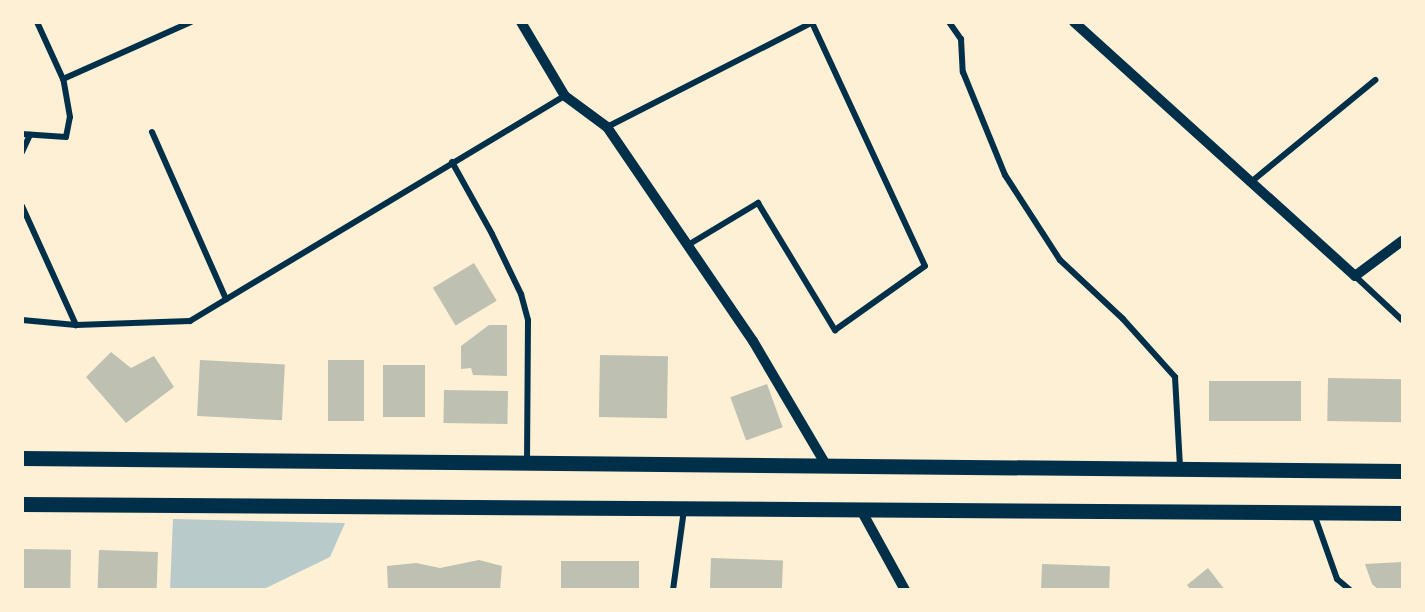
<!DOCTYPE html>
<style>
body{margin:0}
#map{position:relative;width:1425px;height:612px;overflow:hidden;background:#fdf0d5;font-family:"Titillium Web",sans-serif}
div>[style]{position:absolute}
.green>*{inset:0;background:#b9caca}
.building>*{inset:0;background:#bec0b2;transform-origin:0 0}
.minor>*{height:6px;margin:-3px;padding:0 3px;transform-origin:3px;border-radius:3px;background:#003049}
.tertiary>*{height:10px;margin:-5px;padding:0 5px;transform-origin:5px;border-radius:5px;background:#003049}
.primary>*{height:15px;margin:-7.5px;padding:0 7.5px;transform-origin:7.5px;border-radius:7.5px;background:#003049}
span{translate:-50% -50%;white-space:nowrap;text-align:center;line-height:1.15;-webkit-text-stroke:5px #fdf0d5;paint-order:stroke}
.frame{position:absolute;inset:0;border:24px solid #fdf0d5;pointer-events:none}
</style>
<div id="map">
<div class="green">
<i style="clip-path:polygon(173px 519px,345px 523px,330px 557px,264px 589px,170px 590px)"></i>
</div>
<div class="building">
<i style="left:474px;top:263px;width:44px;height:48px;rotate:59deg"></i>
<i style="clip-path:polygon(489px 325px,507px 325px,507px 376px,473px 375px,471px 368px,461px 369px,461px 346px)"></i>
<i style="clip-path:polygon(111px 352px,131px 368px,154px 356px,174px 387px,126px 423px,86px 377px)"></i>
<i style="left:600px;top:355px;width:68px;height:62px;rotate:1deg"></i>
<i style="left:200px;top:360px;width:85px;height:56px;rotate:3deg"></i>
<i style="left:328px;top:360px;width:36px;height:61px"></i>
<i style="left:383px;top:365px;width:42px;height:52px"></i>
<i style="left:1328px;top:378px;width:74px;height:43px;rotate:1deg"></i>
<i style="left:1209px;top:381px;width:92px;height:40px"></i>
<i style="left:767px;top:384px;width:46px;height:39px;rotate:70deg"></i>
<i style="left:444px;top:390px;width:64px;height:33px;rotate:1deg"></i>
<i style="left:22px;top:549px;width:49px;height:41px;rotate:1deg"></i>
<i style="left:99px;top:550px;width:59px;height:40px;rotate:2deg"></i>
<i style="left:711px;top:558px;width:72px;height:32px;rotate:2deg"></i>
<i style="clip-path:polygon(479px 560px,502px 566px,500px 590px,388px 590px,387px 566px,416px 563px,440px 568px)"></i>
<i style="left:561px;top:561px;width:78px;height:29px"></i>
<i style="clip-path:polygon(1402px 562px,1402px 590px,1379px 590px,1372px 584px,1365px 564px)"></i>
<i style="left:1042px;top:564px;width:68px;height:26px;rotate:2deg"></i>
<i style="clip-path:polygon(1208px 568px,1225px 590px,1191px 590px,1187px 585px)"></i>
</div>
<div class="minor">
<i style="left:37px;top:22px;width:63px;rotate:65.5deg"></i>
<i style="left:949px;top:22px;width:21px;rotate:55deg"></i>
<i style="left:961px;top:39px;width:33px;rotate:87deg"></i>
<i style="left:963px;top:72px;width:111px;rotate:67.8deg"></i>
<i style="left:1005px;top:175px;width:101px;rotate:57.1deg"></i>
<i style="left:1060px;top:260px;width:86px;rotate:43.1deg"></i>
<i style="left:1123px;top:319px;width:78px;rotate:48.1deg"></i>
<i style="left:1175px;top:377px;width:90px;rotate:86.8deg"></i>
<i style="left:607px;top:127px;width:231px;rotate:-27deg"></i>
<i style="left:152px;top:132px;width:183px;rotate:66.1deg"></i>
<i style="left:22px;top:134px;width:44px;rotate:3.9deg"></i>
<i style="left:66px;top:137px;width:20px;rotate:-79deg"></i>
<i style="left:70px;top:117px;width:39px;rotate:-100deg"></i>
<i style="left:63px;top:79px;width:140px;rotate:-24deg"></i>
<i style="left:22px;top:152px;width:19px;rotate:-65deg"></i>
<i style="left:452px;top:162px;width:82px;rotate:60.9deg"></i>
<i style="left:492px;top:234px;width:67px;rotate:64.2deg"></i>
<i style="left:521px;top:294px;width:27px;rotate:75deg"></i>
<i style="left:528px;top:320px;width:142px;rotate:90.4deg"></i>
<i style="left:1251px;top:182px;width:161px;rotate:-39.4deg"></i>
<i style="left:22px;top:206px;width:131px;rotate:65.6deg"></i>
<i style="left:688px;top:245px;width:82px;rotate:-31deg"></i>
<i style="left:758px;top:203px;width:149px;rotate:58.8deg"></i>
<i style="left:835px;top:330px;width:110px;rotate:-35.4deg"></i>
<i style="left:925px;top:266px;width:268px;rotate:-114.9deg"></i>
<i style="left:1355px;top:276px;width:64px;rotate:43.1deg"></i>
<i style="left:22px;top:320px;width:54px;rotate:5.3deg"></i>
<i style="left:76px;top:325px;width:114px;rotate:-2deg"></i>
<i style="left:190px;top:321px;width:437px;rotate:-31deg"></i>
<i style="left:1314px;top:514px;width:69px;rotate:70.5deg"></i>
<i style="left:1337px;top:579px;width:17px;rotate:40deg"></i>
<i style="left:673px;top:590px;width:81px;rotate:-82.2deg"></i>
</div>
<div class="tertiary">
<i style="left:521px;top:22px;width:86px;rotate:59.3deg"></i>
<i style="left:565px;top:96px;width:52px;rotate:36.4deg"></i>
<i style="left:607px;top:127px;width:259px;rotate:55.7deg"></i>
<i style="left:753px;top:341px;width:144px;rotate:59.5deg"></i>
<i style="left:1074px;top:22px;width:379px;rotate:42.1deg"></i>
<i style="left:1355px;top:276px;width:59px;rotate:-36.7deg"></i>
<i style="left:861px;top:510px;width:91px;rotate:61.2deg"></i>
</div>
<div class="primary">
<i style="left:22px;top:458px;width:1380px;rotate:0.54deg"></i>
<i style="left:22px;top:504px;width:1380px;rotate:0.37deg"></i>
</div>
<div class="frame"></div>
</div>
